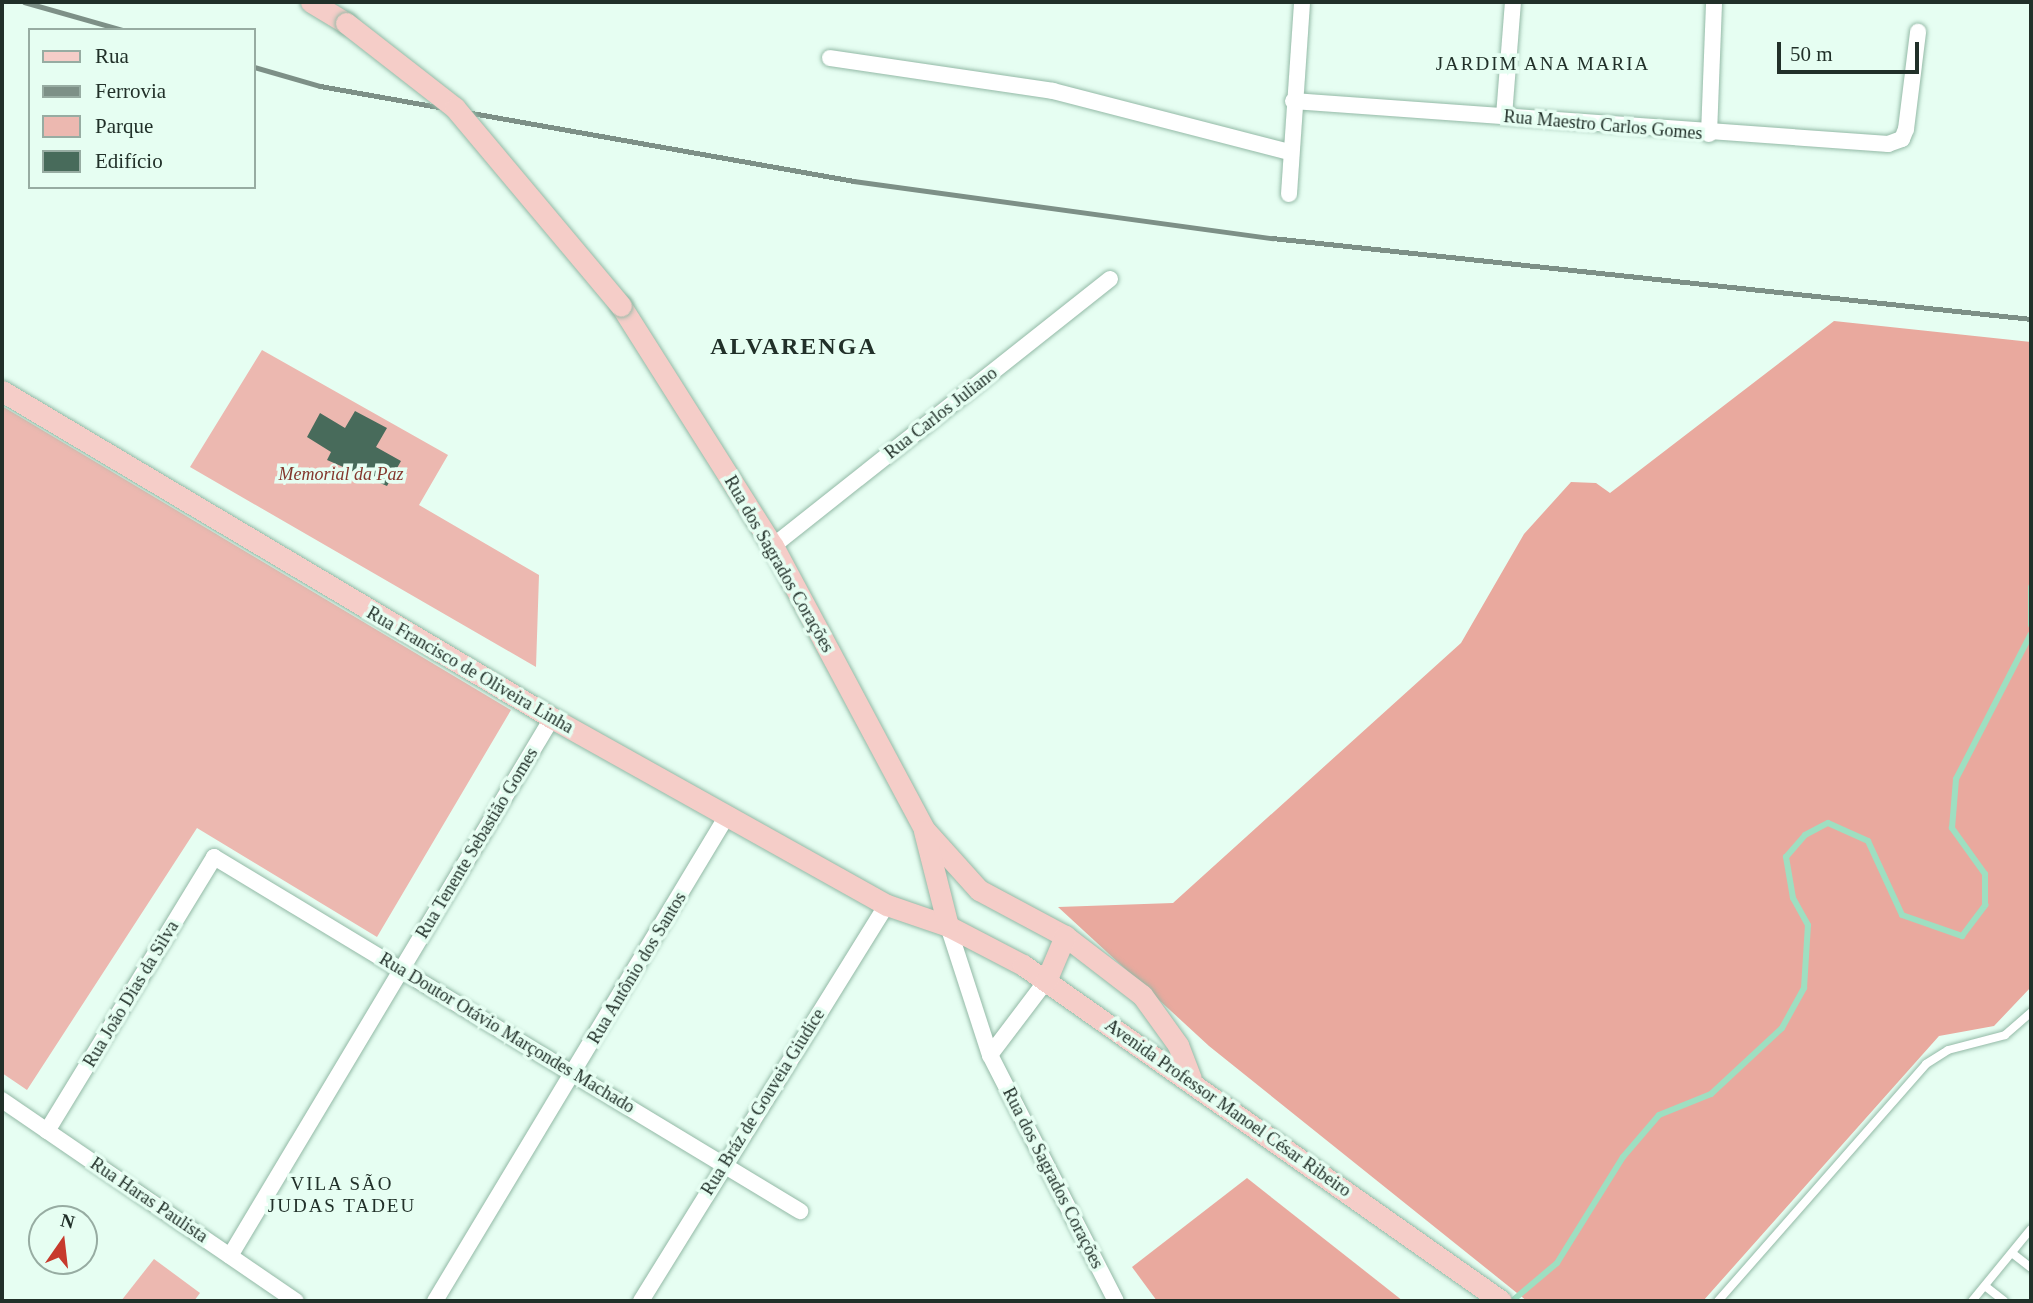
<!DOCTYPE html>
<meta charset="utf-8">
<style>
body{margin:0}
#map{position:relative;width:2033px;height:1303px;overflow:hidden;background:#e6fef2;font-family:"Times New Roman",serif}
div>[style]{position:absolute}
.green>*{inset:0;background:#ecb8b0}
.forest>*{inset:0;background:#e9a99e}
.stream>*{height:6px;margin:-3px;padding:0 3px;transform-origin:3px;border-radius:3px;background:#9edfc1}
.building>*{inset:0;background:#486b5b}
.roads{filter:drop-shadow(0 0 2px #93b9a6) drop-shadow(0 0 2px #93b9a6)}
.service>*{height:8px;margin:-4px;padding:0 4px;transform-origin:4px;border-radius:4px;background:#fff}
.minor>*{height:16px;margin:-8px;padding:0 8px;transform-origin:8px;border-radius:8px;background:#fff}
.secondary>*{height:21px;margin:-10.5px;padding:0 10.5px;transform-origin:10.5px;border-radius:10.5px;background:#f5cdc8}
.rail>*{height:5px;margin:-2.5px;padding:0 2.5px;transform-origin:2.5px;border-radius:2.5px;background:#7d9087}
.bridges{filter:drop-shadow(0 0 2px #93b9a6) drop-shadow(0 0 2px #93b9a6)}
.secondary-bridge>*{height:21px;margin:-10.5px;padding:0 10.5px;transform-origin:10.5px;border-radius:10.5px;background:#f5cdc8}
span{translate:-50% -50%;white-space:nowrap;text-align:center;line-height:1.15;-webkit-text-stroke:7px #e6fef2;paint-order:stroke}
.street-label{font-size:18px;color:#213029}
.park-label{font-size:18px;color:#84372d;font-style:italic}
.neighbourhood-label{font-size:19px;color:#213029;letter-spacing:2px}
.district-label{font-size:24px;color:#213029;font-weight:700;letter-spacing:2px}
.frame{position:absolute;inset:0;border:4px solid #213029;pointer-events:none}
.legend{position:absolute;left:28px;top:28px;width:228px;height:161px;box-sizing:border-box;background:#e6fef2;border:2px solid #97aca2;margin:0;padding:9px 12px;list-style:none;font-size:21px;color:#213029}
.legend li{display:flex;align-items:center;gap:14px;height:35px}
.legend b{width:35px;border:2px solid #97aca2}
.north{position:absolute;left:28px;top:1205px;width:70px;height:70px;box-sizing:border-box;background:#e6fef2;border:2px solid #97aca2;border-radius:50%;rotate:14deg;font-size:19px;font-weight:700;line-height:28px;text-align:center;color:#213029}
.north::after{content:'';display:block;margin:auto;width:24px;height:32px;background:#c73a2d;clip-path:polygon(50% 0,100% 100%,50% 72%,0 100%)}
.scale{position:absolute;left:1777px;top:42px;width:142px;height:32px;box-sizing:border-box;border:4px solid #213029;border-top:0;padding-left:9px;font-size:21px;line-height:24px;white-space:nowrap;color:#213029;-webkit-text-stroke:5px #e6fef2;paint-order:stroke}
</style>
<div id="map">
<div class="green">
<i style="clip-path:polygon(262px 350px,448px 455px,419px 505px,539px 575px,536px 667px,190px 467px)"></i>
<i style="clip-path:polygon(2px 406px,511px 710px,377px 937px,197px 828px,27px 1090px,2px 1073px)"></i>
<i style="clip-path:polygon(154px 1259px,200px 1293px,194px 1301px,121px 1301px)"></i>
</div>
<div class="forest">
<i style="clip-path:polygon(1834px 321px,2031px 342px,2031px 987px,1994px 1026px,1939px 1036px,1703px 1301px,1527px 1301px,1209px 1046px,1058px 907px,1173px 903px,1461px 643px,1524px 534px,1571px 482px,1596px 483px,1610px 493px)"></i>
<i style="clip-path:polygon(1247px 1178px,1403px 1301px,1157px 1301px,1132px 1267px)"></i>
</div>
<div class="stream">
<i style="left:2031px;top:587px;width:38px;rotate:90deg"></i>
<i style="left:1512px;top:1301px;width:59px;rotate:-40.2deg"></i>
<i style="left:1557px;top:1263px;width:125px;rotate:-58.1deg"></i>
<i style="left:1623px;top:1157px;width:55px;rotate:-49.4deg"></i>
<i style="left:1659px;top:1115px;width:56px;rotate:-22deg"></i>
<i style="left:1711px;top:1094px;width:97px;rotate:-42.9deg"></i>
<i style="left:1782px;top:1028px;width:46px;rotate:-61.2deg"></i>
<i style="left:1804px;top:988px;width:63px;rotate:-86.4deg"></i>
<i style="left:1808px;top:925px;width:31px;rotate:-119deg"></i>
<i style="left:1793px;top:898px;width:42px;rotate:-99.7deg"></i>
<i style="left:1786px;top:857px;width:29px;rotate:-49deg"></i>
<i style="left:1805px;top:835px;width:26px;rotate:-28deg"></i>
<i style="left:1828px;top:823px;width:44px;rotate:24.2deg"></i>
<i style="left:1868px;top:841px;width:81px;rotate:65.3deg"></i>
<i style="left:1902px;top:915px;width:64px;rotate:19.3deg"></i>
<i style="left:1962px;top:936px;width:39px;rotate:-53deg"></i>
<i style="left:1985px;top:905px;width:31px;rotate:-90deg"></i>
<i style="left:1985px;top:874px;width:57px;rotate:-125.7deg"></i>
<i style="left:1952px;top:828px;width:49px;rotate:-85.3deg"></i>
<i style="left:1956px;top:779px;width:163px;rotate:-62.7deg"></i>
</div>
<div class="building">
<i style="clip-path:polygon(355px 411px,387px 428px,376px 447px,401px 461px,387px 486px,327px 460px,331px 452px,307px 437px,320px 413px,345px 428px)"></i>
</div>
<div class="roads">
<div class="service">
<i style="left:2012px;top:1253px;width:24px;rotate:38deg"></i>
<i style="left:1985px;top:1286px;width:24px;rotate:38deg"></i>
<i style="left:1718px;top:1301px;width:315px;rotate:-48.7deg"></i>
<i style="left:1926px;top:1064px;width:26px;rotate:-32deg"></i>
<i style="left:1948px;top:1050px;width:59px;rotate:-14.7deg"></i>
<i style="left:2005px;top:1035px;width:35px;rotate:-41deg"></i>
<i style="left:1972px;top:1301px;width:93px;rotate:-50.7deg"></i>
</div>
<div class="minor">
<i style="left:830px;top:58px;width:225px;rotate:8.4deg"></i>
<i style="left:1053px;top:91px;width:244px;rotate:14.5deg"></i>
<i style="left:1293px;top:101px;width:597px;rotate:4.13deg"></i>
<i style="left:1888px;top:144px;width:15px;rotate:-20deg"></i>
<i style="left:1902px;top:139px;width:11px;rotate:-68deg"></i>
<i style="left:1906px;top:129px;width:98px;rotate:-82.9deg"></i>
<i style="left:1504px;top:116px;width:114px;rotate:-85.5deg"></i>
<i style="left:1709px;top:134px;width:132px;rotate:-87.8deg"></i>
<i style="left:1289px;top:194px;width:192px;rotate:-86.1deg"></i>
<i style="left:773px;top:546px;width:430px;rotate:-38.4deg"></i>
<i style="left:948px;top:926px;width:136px;rotate:72deg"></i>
<i style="left:990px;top:1055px;width:276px;rotate:62.9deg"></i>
<i style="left:990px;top:1055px;width:93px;rotate:-52.9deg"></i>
<i style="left:2px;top:1100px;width:356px;rotate:34.4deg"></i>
<i style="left:47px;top:1131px;width:321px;rotate:-58.6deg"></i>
<i style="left:214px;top:857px;width:685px;rotate:31.14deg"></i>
<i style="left:230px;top:1256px;width:627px;rotate:-59.1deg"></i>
<i style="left:435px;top:1301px;width:568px;rotate:-58.97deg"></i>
<i style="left:641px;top:1301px;width:466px;rotate:-58.2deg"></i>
</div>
<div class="secondary">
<i style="left:311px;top:2px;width:41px;rotate:31deg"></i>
<i style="left:621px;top:306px;width:284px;rotate:57.7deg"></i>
<i style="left:773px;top:546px;width:321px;rotate:61.9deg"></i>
<i style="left:924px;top:829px;width:82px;rotate:48deg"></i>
<i style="left:979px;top:890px;width:98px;rotate:28.1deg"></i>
<i style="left:1065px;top:936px;width:97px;rotate:37.5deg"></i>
<i style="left:1142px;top:995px;width:62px;rotate:54.2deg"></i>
<i style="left:1178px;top:1045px;width:36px;rotate:69deg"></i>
<i style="left:2px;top:391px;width:640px;rotate:30.73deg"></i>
<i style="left:552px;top:718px;width:384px;rotate:29.2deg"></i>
<i style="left:887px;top:905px;width:65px;rotate:19deg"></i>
<i style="left:948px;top:926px;width:85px;rotate:27.5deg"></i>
<i style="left:1023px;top:965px;width:584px;rotate:35.1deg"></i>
<i style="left:924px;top:831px;width:98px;rotate:75.8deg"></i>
<i style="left:1046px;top:981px;width:49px;rotate:-67.1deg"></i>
</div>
</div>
<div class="rail">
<i style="left:24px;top:2px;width:102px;rotate:15.9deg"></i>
<i style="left:254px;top:67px;width:69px;rotate:16.1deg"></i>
<i style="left:320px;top:86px;width:542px;rotate:10.09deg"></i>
<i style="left:854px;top:181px;width:422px;rotate:7.8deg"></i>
<i style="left:1272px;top:238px;width:763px;rotate:6.09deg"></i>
</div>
<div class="bridges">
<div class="secondary-bridge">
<i style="left:346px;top:23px;width:138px;rotate:37.9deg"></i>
<i style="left:455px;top:108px;width:258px;rotate:50deg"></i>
</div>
</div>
<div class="street-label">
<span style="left:1603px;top:125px;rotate:5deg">Rua Maestro Carlos Gomes</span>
<span style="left:941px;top:413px;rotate:-38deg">Rua Carlos Juliano</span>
<span style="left:779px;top:564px;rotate:60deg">Rua dos Sagrados Corações</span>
<span style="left:470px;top:670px;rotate:30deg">Rua Francisco de Oliveira Linha</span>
<span style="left:477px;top:843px;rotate:-59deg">Rua Tenente Sebastião Gomes</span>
<span style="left:637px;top:968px;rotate:-59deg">Rua Antônio dos Santos</span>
<span style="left:131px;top:994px;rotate:-59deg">Rua João Dias da Silva</span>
<span style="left:507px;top:1033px;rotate:31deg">Rua Doutor Otávio Marçondes Machado</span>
<span style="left:763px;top:1102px;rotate:-58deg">Rua Bráz de Gouveia Giudice</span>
<span style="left:1228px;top:1108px;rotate:35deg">Avenida Professor Manoel César Ribeiro</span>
<span style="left:1053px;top:1178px;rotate:63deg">Rua dos Sagrados Corações</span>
<span style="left:149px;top:1200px;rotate:34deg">Rua Haras Paulista</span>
</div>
<div class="park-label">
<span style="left:341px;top:474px">Memorial da Paz</span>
</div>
<div class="neighbourhood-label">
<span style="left:1543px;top:64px">JARDIM ANA MARIA</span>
<span style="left:342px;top:1195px">VILA SÃO<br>JUDAS TADEU</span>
</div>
<div class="district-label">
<span style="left:794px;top:347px">ALVARENGA</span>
</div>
<div class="frame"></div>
<ul class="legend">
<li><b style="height:9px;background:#f5cdc8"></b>Rua</li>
<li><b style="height:9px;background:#7d9087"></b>Ferrovia</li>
<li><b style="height:19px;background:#ecb8b0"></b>Parque</li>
<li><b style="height:19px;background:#486b5b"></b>Edifício</li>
</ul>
<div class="north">N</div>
<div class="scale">50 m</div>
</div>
